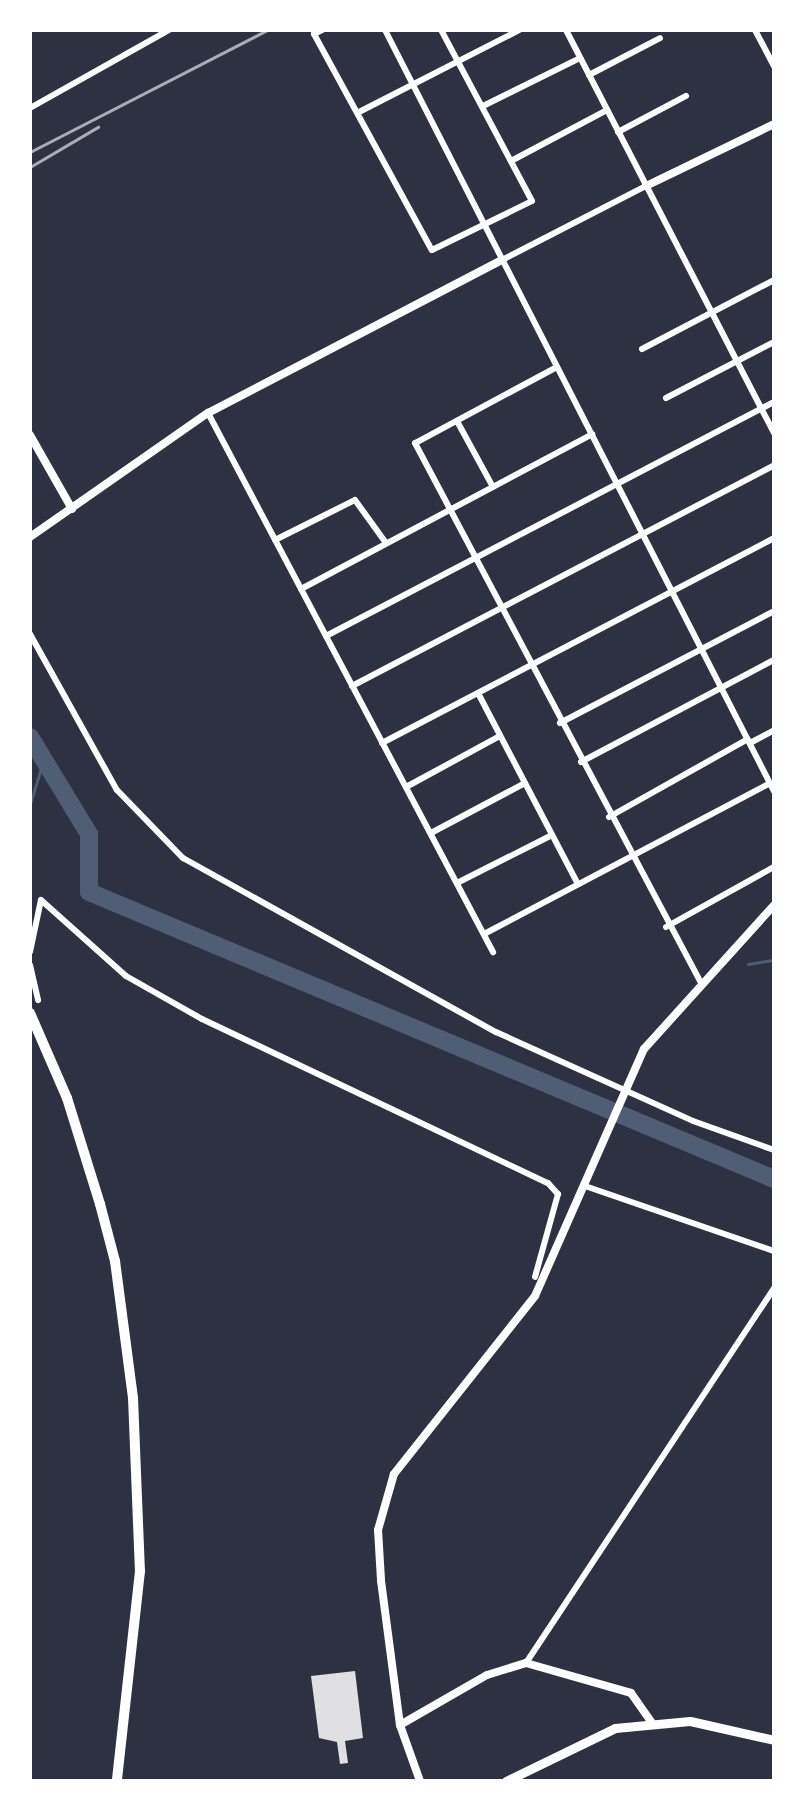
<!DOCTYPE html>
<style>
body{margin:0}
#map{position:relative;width:804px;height:1811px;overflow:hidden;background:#2d3142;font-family:"Sofia Sans Condensed",sans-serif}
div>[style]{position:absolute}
.stream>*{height:2.5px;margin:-1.25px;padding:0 1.25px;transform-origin:1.25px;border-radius:1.25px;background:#4f5d75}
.river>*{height:18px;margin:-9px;padding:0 9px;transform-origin:9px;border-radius:9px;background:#4f5d75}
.building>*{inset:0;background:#e0e0e3}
.minor>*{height:6px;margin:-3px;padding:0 3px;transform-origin:3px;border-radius:3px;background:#fff}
.tertiary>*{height:8px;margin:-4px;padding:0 4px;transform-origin:4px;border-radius:4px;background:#fff}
.secondary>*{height:9px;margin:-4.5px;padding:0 4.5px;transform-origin:4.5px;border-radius:4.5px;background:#fff}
.trunk>*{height:10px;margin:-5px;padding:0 5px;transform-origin:5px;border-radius:5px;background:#fff}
.rail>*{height:2.5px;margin:-1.25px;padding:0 1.25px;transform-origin:1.25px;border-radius:1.25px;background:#abadb3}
span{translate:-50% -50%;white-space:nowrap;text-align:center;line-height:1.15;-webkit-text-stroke:5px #fff;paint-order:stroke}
.frame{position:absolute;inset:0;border:32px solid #fff;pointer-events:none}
</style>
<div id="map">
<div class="stream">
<i style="left:30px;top:804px;width:41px;rotate:-72.9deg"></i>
<i style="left:748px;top:964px;width:26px;rotate:-9deg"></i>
</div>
<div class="river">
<i style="left:30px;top:737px;width:114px;rotate:58.7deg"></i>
<i style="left:89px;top:834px;width:58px;rotate:90deg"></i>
<i style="left:89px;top:892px;width:743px;rotate:22.73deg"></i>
</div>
<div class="building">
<i style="clip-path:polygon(355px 1671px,363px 1738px,345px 1741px,348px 1763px,340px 1764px,337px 1742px,319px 1738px,311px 1676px)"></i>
</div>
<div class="minor">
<i style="left:322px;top:30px;width:9px;rotate:153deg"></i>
<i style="left:314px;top:34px;width:246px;rotate:61.4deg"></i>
<i style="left:432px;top:250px;width:111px;rotate:-26.1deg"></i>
<i style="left:532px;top:201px;width:194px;rotate:-118deg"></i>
<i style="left:385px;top:30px;width:855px;rotate:62.93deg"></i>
<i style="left:566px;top:30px;width:454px;rotate:62.7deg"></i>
<i style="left:755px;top:30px;width:41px;rotate:62.2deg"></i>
<i style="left:589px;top:75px;width:80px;rotate:-27.5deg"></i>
<i style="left:483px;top:106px;width:108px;rotate:-26.3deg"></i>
<i style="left:30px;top:108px;width:159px;rotate:-29.3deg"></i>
<i style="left:361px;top:111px;width:178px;rotate:-27.1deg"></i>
<i style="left:618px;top:132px;width:77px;rotate:-27.9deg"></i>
<i style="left:511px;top:161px;width:109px;rotate:-28deg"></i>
<i style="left:502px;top:260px;width:162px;rotate:-27.2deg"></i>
<i style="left:642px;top:349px;width:149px;rotate:-27.6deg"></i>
<i style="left:557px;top:367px;width:161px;rotate:151.8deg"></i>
<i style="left:415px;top:443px;width:609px;rotate:62.09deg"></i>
<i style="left:666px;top:398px;width:122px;rotate:-27.4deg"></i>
<i style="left:208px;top:413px;width:610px;rotate:62.13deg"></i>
<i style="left:457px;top:421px;width:75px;rotate:61.4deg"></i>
<i style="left:275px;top:540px;width:89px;rotate:-26.6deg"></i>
<i style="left:355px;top:500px;width:53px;rotate:54.2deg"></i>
<i style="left:301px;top:589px;width:330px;rotate:-28deg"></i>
<i style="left:30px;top:634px;width:179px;rotate:60.9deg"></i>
<i style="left:117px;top:790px;width:95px;rotate:45.9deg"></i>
<i style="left:183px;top:858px;width:358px;rotate:29.1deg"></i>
<i style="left:496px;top:1032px;width:216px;rotate:24.3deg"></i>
<i style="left:693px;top:1121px;width:86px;rotate:19.7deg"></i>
<i style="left:326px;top:636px;width:505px;rotate:-27.58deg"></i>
<i style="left:352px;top:686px;width:476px;rotate:-27.6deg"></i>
<i style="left:478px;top:693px;width:216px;rotate:62.4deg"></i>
<i style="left:560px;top:723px;width:242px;rotate:-27.6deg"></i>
<i style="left:382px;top:743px;width:442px;rotate:-27.6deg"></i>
<i style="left:750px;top:743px;width:27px;rotate:-28deg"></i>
<i style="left:581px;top:762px;width:218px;rotate:-27.9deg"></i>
<i style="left:406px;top:787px;width:107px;rotate:-28.5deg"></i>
<i style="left:609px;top:817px;width:159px;rotate:-29.3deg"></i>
<i style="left:431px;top:833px;width:106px;rotate:-28deg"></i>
<i style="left:457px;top:883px;width:106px;rotate:-26.8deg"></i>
<i style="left:666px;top:927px;width:124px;rotate:-29.1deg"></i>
<i style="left:484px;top:934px;width:323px;rotate:-27.8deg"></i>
<i style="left:30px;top:952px;width:53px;rotate:-78.1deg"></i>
<i style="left:41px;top:900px;width:114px;rotate:41.8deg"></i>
<i style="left:126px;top:976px;width:87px;rotate:29.5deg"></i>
<i style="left:202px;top:1019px;width:383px;rotate:25.4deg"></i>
<i style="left:548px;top:1183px;width:15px;rotate:48deg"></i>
<i style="left:558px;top:1194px;width:86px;rotate:105.5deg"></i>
<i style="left:30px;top:965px;width:36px;rotate:77deg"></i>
<i style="left:585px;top:1186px;width:200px;rotate:19deg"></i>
<i style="left:526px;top:1663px;width:450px;rotate:-56.5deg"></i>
</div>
<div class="tertiary">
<i style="left:646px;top:186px;width:142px;rotate:-25.8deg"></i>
<i style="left:30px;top:435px;width:85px;rotate:60.4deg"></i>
<i style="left:30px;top:537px;width:217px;rotate:-34.9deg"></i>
<i style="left:208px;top:413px;width:331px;rotate:-27.5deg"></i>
<i style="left:400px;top:1725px;width:100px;rotate:-29.9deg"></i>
<i style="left:487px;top:1675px;width:41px;rotate:-17.1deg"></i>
<i style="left:526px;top:1663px;width:109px;rotate:15.9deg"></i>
<i style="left:631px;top:1693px;width:37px;rotate:55deg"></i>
<i style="left:420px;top:1781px;width:59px;rotate:-109.7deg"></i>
<i style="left:400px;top:1725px;width:146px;rotate:-97.5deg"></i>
<i style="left:381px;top:1580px;width:50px;rotate:-93.4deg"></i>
<i style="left:378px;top:1530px;width:58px;rotate:-74.1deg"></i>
<i style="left:394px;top:1474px;width:227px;rotate:-51.6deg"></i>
<i style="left:535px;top:1296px;width:270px;rotate:-66.2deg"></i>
<i style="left:644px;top:1049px;width:194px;rotate:-47.9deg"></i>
</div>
<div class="secondary">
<i style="left:506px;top:1781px;width:121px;rotate:-25.9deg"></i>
<i style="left:615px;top:1728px;width:75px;rotate:-5.3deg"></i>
<i style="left:690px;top:1721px;width:86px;rotate:12.7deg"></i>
</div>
<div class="trunk">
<i style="left:30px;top:1013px;width:93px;rotate:66.5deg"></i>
<i style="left:67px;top:1098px;width:111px;rotate:72.7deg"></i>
<i style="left:100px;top:1204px;width:59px;rotate:75.3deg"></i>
<i style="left:115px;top:1261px;width:138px;rotate:82.5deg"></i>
<i style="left:133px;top:1398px;width:173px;rotate:87.7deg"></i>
<i style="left:140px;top:1571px;width:211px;rotate:96.3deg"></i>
</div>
<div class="rail">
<i style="left:30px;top:152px;width:267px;rotate:-27.2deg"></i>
<i style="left:30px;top:167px;width:79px;rotate:-30.5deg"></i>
</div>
<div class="frame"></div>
</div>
